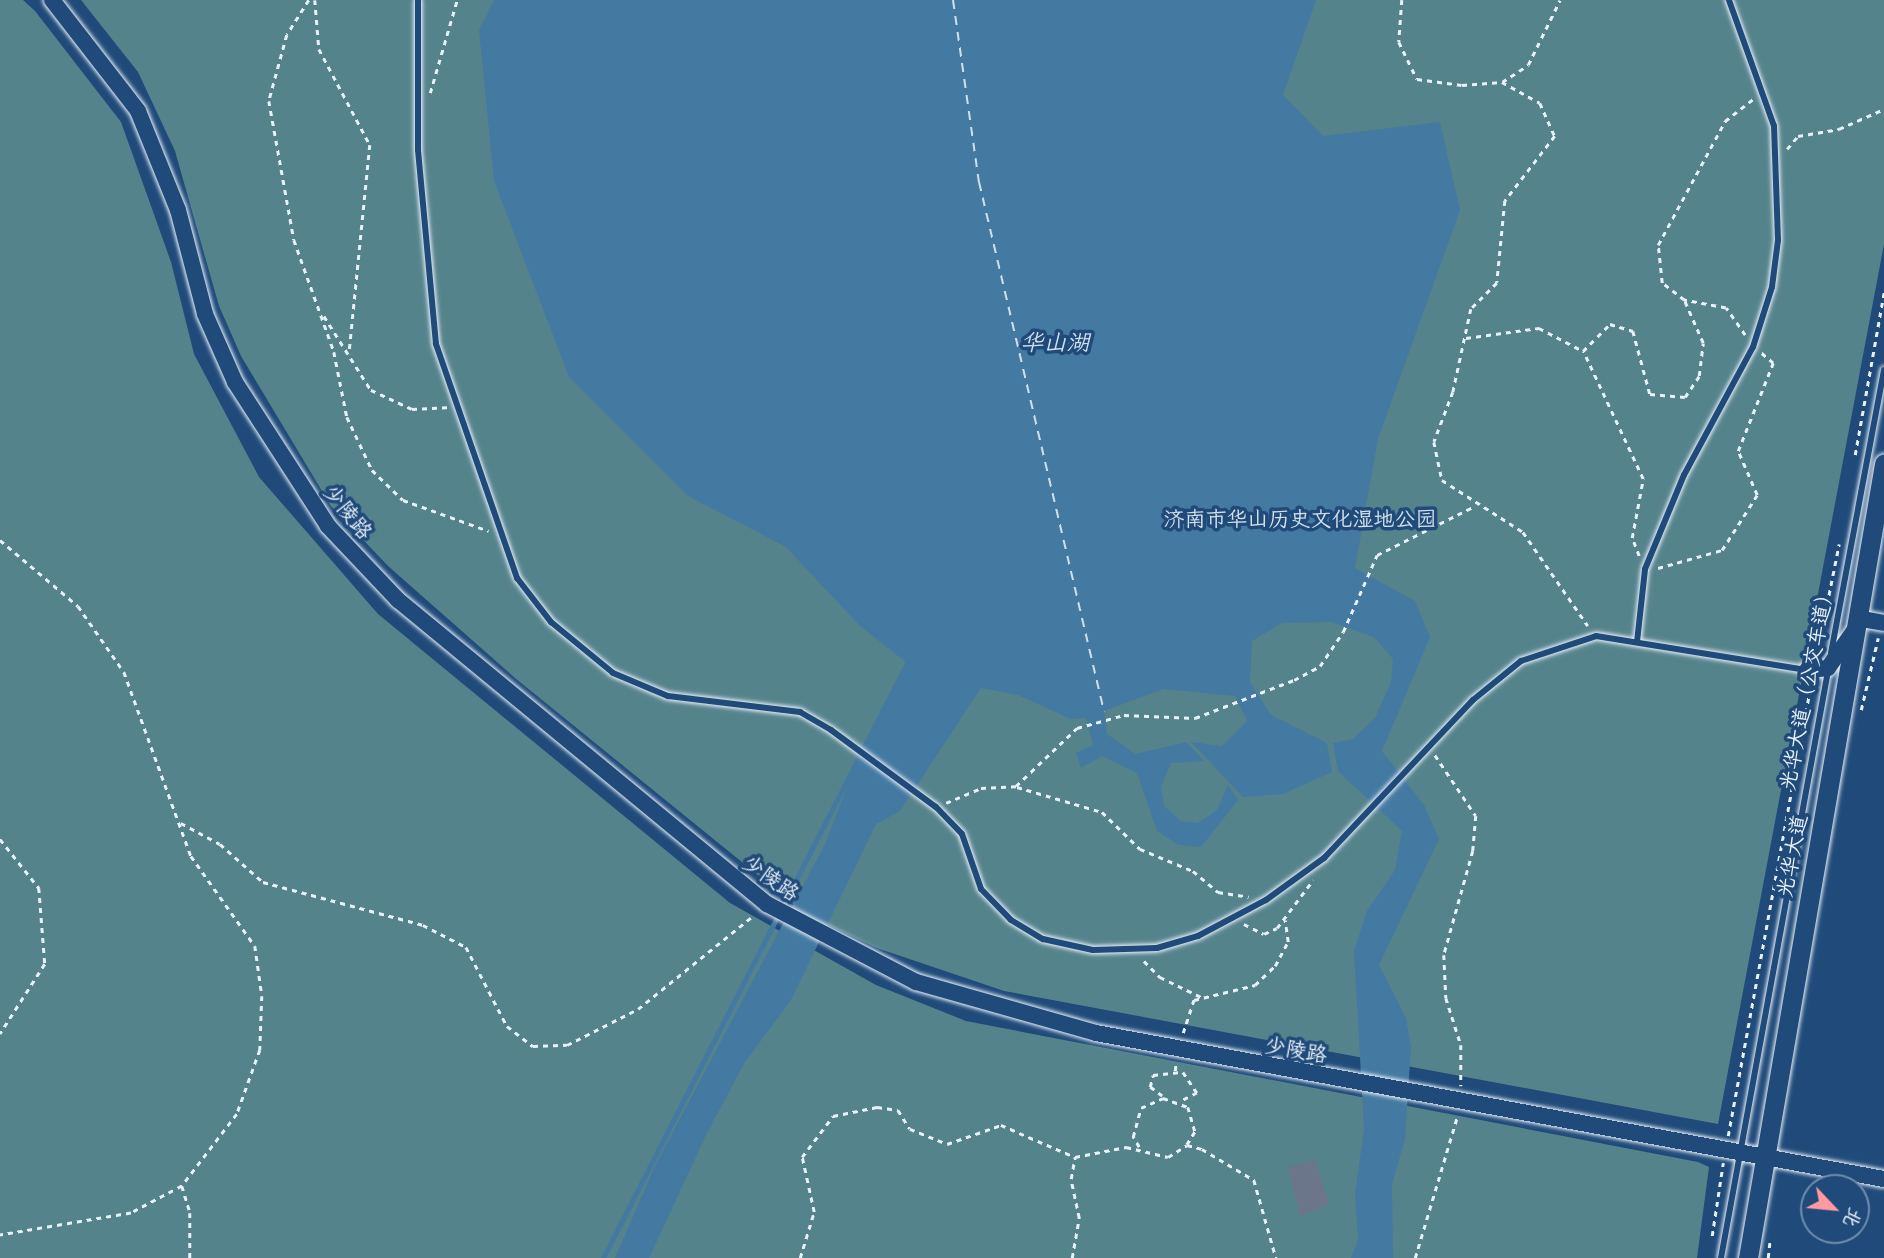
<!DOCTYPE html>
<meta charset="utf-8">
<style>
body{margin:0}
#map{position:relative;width:1884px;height:1258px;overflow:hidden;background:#1f4a7a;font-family:Sriracha,"LXGW WenKai TC",sans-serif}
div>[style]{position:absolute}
.green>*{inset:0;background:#55838c}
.water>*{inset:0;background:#4479a2}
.stream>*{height:4.5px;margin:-2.25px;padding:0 2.25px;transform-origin:2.25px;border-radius:2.25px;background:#4479a2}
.ferry>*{height:2px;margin-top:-1px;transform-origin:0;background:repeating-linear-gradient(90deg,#cfdfeb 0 9px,transparent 0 16px)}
.building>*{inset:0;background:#6c768b}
.path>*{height:2.5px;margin-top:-1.25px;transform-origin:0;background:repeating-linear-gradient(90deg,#e8f1f8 0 5px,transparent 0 10px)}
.roads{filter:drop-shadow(0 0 2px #e8f1f8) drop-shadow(0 0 2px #e8f1f8)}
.service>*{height:6px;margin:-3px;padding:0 3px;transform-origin:3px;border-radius:3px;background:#1f4a7a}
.tertiary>*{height:16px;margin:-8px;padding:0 8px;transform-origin:8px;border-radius:8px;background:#1f4a7a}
.secondary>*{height:19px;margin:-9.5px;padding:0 9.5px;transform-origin:9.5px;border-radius:9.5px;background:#1f4a7a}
span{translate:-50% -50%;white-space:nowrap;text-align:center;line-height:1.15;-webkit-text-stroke:7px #1f4a7a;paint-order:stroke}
.street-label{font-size:21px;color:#e8f1f8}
.park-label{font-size:21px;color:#d2e0e8}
.water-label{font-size:23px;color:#cfdfeb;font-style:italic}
.north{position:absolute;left:1800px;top:1174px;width:70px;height:70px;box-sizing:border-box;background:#1f4a7a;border:2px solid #6f8dac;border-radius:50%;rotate:116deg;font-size:19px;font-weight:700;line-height:28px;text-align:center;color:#e8f1f8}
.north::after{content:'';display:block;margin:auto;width:24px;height:32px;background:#ff9aa2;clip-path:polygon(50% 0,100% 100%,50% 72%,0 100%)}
</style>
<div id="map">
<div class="green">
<i style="clip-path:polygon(0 0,23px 0,35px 11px,121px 122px,171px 262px,194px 354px,259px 477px,378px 614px,730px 903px,876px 985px,966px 1021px,1698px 1162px,1709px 1167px,1697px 1258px,0 1258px)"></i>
<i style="clip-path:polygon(81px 0,1884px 0,1884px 244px,1718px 1124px,1004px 991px,877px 948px,807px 915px,515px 678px,388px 566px,331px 506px,241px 356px,219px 306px,175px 151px,138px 72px)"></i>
</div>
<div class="water">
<i style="clip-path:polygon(494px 0,1316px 0,1283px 95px,1323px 136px,1440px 122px,1460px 210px,1378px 439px,1355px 568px,1415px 601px,1430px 637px,1382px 751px,1424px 805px,1439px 839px,1379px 965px,1406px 1018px,1411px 1047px,1405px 1139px,1392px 1184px,1393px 1258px,1351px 1258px,1358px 1240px,1355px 1194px,1364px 1129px,1354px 951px,1367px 911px,1395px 870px,1402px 831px,1338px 771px,1333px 743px,1353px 739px,1375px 718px,1391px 682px,1393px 659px,1374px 637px,1331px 622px,1282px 623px,1252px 641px,1250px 682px,1271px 715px,1327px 743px,1332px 772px,1283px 794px,1243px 797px,1191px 742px,1222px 746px,1247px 721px,1235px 696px,1163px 689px,1104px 711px,1107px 734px,1135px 754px,1186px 742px,1204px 761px,1171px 763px,1161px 787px,1164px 806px,1181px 821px,1198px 823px,1217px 810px,1228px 785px,1238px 800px,1201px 847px,1179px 845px,1157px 831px,1137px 773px,1102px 756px,1081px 768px,1076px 753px,1093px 745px,1086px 718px,1071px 719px,1018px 695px,981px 688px,900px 811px,876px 824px,791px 1000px,745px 1062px,708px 1131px,649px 1258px,615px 1258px,654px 1168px,826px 842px,854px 768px,907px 663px,860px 626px,786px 547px,688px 496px,569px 377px,494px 181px,479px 30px)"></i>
</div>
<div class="stream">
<i style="left:603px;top:1258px;width:668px;rotate:-62.94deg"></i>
</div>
<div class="ferry">
<i style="left:953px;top:0;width:184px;rotate:81.9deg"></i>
<i style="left:979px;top:182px;width:544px;rotate:76.71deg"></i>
</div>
<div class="building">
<i style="clip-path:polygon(1315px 1160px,1329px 1204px,1300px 1216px,1288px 1167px)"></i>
</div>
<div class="path">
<i style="left:309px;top:0;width:41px;rotate:122.2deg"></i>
<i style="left:287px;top:35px;width:68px;rotate:105.3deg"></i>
<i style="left:269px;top:101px;width:141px;rotate:79.8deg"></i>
<i style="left:294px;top:240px;width:119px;rotate:70.3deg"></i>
<i style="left:334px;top:352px;width:66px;rotate:78.7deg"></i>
<i style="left:347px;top:417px;width:59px;rotate:64.7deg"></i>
<i style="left:372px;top:470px;width:43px;rotate:44.1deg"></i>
<i style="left:403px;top:500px;width:91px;rotate:19.8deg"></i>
<i style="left:315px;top:0;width:49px;rotate:85.3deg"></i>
<i style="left:319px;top:49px;width:109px;rotate:62deg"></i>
<i style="left:370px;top:145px;width:210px;rotate:95.7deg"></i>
<i style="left:1402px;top:0;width:42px;rotate:94.1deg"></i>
<i style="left:1399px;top:42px;width:41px;rotate:64.1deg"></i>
<i style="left:1417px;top:79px;width:45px;rotate:7.6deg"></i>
<i style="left:1462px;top:85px;width:40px;rotate:-4.3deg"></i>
<i style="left:1502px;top:82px;width:31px;rotate:-33deg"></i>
<i style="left:1528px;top:65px;width:72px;rotate:-63.8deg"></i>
<i style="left:1502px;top:82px;width:43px;rotate:28.9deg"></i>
<i style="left:1540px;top:103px;width:36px;rotate:66deg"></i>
<i style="left:1555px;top:136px;width:82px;rotate:127.6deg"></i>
<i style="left:1505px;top:201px;width:82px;rotate:95.6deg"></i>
<i style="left:1497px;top:283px;width:37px;rotate:135deg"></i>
<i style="left:1471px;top:309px;width:85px;rotate:102.2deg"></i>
<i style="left:1453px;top:392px;width:53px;rotate:110.8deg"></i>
<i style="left:1434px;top:442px;width:39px;rotate:78deg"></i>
<i style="left:1442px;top:480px;width:96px;rotate:32.7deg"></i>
<i style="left:1523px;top:532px;width:114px;rotate:55.3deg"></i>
<i style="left:430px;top:93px;width:97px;rotate:-73.8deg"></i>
<i style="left:1787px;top:149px;width:17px;rotate:-50deg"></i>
<i style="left:1798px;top:136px;width:42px;rotate:-9.7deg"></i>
<i style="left:1839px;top:129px;width:49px;rotate:-24deg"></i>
<i style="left:324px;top:316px;width:88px;rotate:57.6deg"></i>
<i style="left:371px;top:390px;width:45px;rotate:24.9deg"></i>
<i style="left:412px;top:409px;width:35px;rotate:-3deg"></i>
<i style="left:1745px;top:335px;width:33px;rotate:-125deg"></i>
<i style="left:1726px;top:308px;width:43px;rotate:-169.2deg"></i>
<i style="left:1684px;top:300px;width:28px;rotate:-142deg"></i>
<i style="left:1662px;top:283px;width:38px;rotate:-96deg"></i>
<i style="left:1658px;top:245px;width:141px;rotate:-61.6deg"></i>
<i style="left:1725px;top:121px;width:37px;rotate:-38deg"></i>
<i style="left:1466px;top:338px;width:74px;rotate:-7.8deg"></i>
<i style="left:1539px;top:328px;width:50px;rotate:27.6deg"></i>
<i style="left:1855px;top:455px;width:165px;rotate:-79.9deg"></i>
<i style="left:0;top:540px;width:102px;rotate:40.2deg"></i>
<i style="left:78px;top:606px;width:80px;rotate:55.1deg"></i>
<i style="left:124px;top:672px;width:196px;rotate:70deg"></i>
<i style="left:191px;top:856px;width:110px;rotate:54.6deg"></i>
<i style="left:255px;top:946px;width:50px;rotate:82deg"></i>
<i style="left:262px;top:996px;width:54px;rotate:92.1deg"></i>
<i style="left:260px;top:1050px;width:68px;rotate:109.8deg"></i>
<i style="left:237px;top:1114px;width:91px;rotate:127.4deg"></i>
<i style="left:182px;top:1186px;width:58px;rotate:152.1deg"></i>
<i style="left:131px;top:1213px;width:133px;rotate:170.5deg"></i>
<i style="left:1639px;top:556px;width:19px;rotate:-111deg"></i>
<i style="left:1632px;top:538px;width:60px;rotate:-79.4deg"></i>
<i style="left:1643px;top:479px;width:141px;rotate:-115.1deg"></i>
<i style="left:1583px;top:351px;width:38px;rotate:-45deg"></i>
<i style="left:1610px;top:324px;width:24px;rotate:17deg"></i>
<i style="left:1633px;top:331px;width:65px;rotate:74.9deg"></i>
<i style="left:1650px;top:394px;width:35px;rotate:5deg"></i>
<i style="left:1685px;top:397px;width:25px;rotate:-56deg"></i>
<i style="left:1699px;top:376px;width:33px;rotate:-83deg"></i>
<i style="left:1703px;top:343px;width:47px;rotate:-113.8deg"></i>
<i style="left:1658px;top:568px;width:66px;rotate:-15.7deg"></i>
<i style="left:1722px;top:550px;width:65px;rotate:-57.5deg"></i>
<i style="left:1757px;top:495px;width:48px;rotate:-113.4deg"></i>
<i style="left:1738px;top:451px;width:95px;rotate:-68.3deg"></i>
<i style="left:1773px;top:363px;width:16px;rotate:-140deg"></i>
<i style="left:1817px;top:654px;width:112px;rotate:-78.7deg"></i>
<i style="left:1861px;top:710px;width:74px;rotate:-76.7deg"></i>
<i style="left:1435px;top:755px;width:73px;rotate:56.1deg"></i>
<i style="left:1476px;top:816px;width:35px;rotate:95deg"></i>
<i style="left:1473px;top:851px;width:108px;rotate:105.6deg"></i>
<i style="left:1444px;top:955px;width:43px;rotate:87.3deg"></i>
<i style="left:1446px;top:998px;width:49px;rotate:72.3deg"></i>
<i style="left:1461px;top:1045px;width:41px;rotate:90deg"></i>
<i style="left:1017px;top:787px;width:89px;rotate:16.4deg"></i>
<i style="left:1102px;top:812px;width:53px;rotate:44.2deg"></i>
<i style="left:1140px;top:849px;width:57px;rotate:22.5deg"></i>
<i style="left:1193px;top:871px;width:33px;rotate:40deg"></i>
<i style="left:1218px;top:892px;width:31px;rotate:9deg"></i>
<i style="left:946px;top:803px;width:38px;rotate:-23deg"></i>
<i style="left:981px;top:788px;width:35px;rotate:-3deg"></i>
<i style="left:1016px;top:786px;width:84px;rotate:-43.6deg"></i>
<i style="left:1077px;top:728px;width:49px;rotate:-15.5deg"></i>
<i style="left:1124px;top:715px;width:71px;rotate:2.4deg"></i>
<i style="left:1195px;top:718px;width:106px;rotate:-21deg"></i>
<i style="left:1294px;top:680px;width:30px;rotate:-28deg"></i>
<i style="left:1320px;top:666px;width:41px;rotate:-55.9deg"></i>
<i style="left:1343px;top:632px;width:84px;rotate:-66.2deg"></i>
<i style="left:1377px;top:555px;width:110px;rotate:-26.6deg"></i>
<i style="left:181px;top:823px;width:44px;rotate:28.3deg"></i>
<i style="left:220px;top:844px;width:57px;rotate:41.5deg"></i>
<i style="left:263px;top:882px;width:166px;rotate:15deg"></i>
<i style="left:423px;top:925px;width:48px;rotate:27.1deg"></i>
<i style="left:466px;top:947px;width:89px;rotate:62.6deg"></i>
<i style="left:507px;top:1026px;width:33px;rotate:38deg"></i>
<i style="left:533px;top:1046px;width:34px;rotate:-2deg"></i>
<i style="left:567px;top:1045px;width:80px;rotate:-26.9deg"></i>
<i style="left:638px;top:1009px;width:149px;rotate:-39deg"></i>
<i style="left:0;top:839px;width:63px;rotate:51.5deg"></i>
<i style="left:39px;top:888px;width:76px;rotate:85.5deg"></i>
<i style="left:45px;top:964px;width:83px;rotate:122.7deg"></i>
<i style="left:1244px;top:924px;width:22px;rotate:27deg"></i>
<i style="left:1264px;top:934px;width:14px;rotate:-25deg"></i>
<i style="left:1277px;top:928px;width:60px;rotate:-53.1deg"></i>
<i style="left:1144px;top:961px;width:23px;rotate:45deg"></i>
<i style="left:1160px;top:977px;width:46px;rotate:26deg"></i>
<i style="left:1183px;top:1033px;width:35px;rotate:-72deg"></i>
<i style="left:1194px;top:1000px;width:63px;rotate:-13.8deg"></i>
<i style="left:1255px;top:985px;width:28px;rotate:-44deg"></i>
<i style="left:1275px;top:966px;width:27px;rotate:-62deg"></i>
<i style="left:1288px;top:942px;width:22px;rotate:-98deg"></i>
<i style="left:1175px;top:1071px;width:8px;rotate:-83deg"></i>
<i style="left:1162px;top:1096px;width:15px;rotate:-143deg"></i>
<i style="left:1150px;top:1087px;width:12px;rotate:-76deg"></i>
<i style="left:1153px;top:1075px;width:30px;rotate:-6deg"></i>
<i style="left:1183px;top:1072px;width:25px;rotate:56deg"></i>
<i style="left:1197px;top:1093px;width:18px;rotate:153deg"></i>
<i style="left:1728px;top:1136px;width:459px;rotate:-79.6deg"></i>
<i style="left:1139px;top:1147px;width:12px;rotate:-121deg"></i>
<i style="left:1133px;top:1137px;width:30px;rotate:-75deg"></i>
<i style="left:1141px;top:1108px;width:24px;rotate:-24deg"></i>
<i style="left:1163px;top:1098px;width:27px;rotate:20deg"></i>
<i style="left:1188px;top:1107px;width:26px;rotate:74deg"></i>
<i style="left:1195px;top:1132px;width:15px;rotate:122deg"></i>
<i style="left:182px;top:1186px;width:28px;rotate:73deg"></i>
<i style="left:190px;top:1213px;width:45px;rotate:90deg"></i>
<i style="left:1712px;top:1236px;width:74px;rotate:-81.4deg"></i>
<i style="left:800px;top:1258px;width:48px;rotate:-73.1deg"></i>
<i style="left:814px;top:1212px;width:56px;rotate:-102.3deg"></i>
<i style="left:802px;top:1157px;width:51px;rotate:-52.9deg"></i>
<i style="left:833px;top:1116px;width:45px;rotate:-11.6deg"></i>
<i style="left:877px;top:1107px;width:21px;rotate:8deg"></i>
<i style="left:898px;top:1110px;width:22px;rotate:58deg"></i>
<i style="left:910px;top:1129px;width:40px;rotate:22deg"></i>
<i style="left:947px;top:1144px;width:57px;rotate:-19.4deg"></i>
<i style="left:1001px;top:1125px;width:81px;rotate:23.4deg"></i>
<i style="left:1075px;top:1157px;width:52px;rotate:-11.1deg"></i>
<i style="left:1126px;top:1147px;width:43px;rotate:13.4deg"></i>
<i style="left:1168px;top:1157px;width:22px;rotate:-32deg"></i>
<i style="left:1187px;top:1145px;width:16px;rotate:15deg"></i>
<i style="left:1202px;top:1149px;width:61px;rotate:30.8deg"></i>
<i style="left:1254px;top:1180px;width:81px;rotate:74.2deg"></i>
<i style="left:1072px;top:1258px;width:41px;rotate:-80.1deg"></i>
<i style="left:1079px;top:1218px;width:40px;rotate:-102deg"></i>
<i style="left:1071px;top:1179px;width:22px;rotate:-80deg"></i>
<i style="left:1415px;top:1258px;width:147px;rotate:-73.4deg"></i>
<i style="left:1768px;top:1258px;width:18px;rotate:-84deg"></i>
</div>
<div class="roads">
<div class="service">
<i style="left:418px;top:0;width:150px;rotate:90deg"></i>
<i style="left:418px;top:150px;width:195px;rotate:84.7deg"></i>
<i style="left:436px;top:344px;width:248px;rotate:70.9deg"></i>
<i style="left:517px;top:578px;width:56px;rotate:52.3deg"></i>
<i style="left:551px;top:622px;width:80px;rotate:39.4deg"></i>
<i style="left:613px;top:673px;width:60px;rotate:22.7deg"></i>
<i style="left:668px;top:696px;width:133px;rotate:6.9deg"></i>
<i style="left:800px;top:712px;width:36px;rotate:30deg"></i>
<i style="left:831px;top:730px;width:130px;rotate:36.3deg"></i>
<i style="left:936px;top:807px;width:37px;rotate:46deg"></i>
<i style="left:962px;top:834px;width:58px;rotate:70.9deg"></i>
<i style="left:981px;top:889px;width:43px;rotate:45.9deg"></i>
<i style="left:1011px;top:920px;width:37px;rotate:31deg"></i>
<i style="left:1043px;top:939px;width:51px;rotate:12.4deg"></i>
<i style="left:1093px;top:950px;width:64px;rotate:-1.8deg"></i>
<i style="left:1157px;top:948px;width:43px;rotate:-16.3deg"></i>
<i style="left:1198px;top:936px;width:77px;rotate:-27.9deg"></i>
<i style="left:1266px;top:900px;width:72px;rotate:-35.9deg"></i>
<i style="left:1324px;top:858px;width:217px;rotate:-46.7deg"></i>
<i style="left:1473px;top:700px;width:62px;rotate:-39.1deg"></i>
<i style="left:1521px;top:661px;width:79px;rotate:-18.4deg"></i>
<i style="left:1596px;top:636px;width:213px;rotate:9.2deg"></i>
<i style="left:1637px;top:642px;width:73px;rotate:-83.7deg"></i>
<i style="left:1645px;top:569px;width:102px;rotate:-67.5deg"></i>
<i style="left:1684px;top:475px;width:145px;rotate:-61.7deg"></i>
<i style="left:1753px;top:347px;width:63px;rotate:-72.4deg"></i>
<i style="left:1772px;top:287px;width:47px;rotate:-82.7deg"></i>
<i style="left:1778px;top:240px;width:114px;rotate:-92deg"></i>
<i style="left:1774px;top:126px;width:134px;rotate:-109.7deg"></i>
<i style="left:1831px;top:653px;width:288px;rotate:-79.4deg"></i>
<i style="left:1721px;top:1258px;width:597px;rotate:-79.67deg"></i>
</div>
<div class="tertiary">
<i style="left:52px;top:0;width:140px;rotate:52.2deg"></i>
<i style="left:138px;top:111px;width:107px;rotate:68deg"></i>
<i style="left:178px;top:210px;width:107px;rotate:75.4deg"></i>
<i style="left:205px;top:314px;width:74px;rotate:66.2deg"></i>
<i style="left:235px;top:382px;width:171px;rotate:57.1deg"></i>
<i style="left:328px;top:526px;width:102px;rotate:46.6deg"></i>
<i style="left:398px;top:600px;width:478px;rotate:39.5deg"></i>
<i style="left:767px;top:904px;width:168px;rotate:27.6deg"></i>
<i style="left:916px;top:982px;width:187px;rotate:15.8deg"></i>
<i style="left:1096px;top:1033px;width:801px;rotate:10.5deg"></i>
<i style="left:1807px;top:670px;width:21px;rotate:-5deg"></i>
<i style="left:1828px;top:668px;width:60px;rotate:-55.2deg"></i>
<i style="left:1862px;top:619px;width:22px;rotate:10deg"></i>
</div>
<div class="secondary">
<i style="left:1748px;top:1258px;width:806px;rotate:-80.28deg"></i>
</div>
</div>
<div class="street-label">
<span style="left:348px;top:512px;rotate:51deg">少陵路</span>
<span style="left:1807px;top:687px;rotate:-79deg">光华大道（公交车道）</span>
<span style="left:1792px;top:856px;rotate:-79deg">光华大道</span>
<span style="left:771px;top:878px;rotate:35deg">少陵路</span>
<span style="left:1296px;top:1050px;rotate:10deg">少陵路</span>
</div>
<div class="park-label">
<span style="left:1300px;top:519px">济南市华山历史文化湿地公园</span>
</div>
<div class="water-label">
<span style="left:1055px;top:343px">华山湖</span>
</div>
<div class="north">北</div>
</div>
